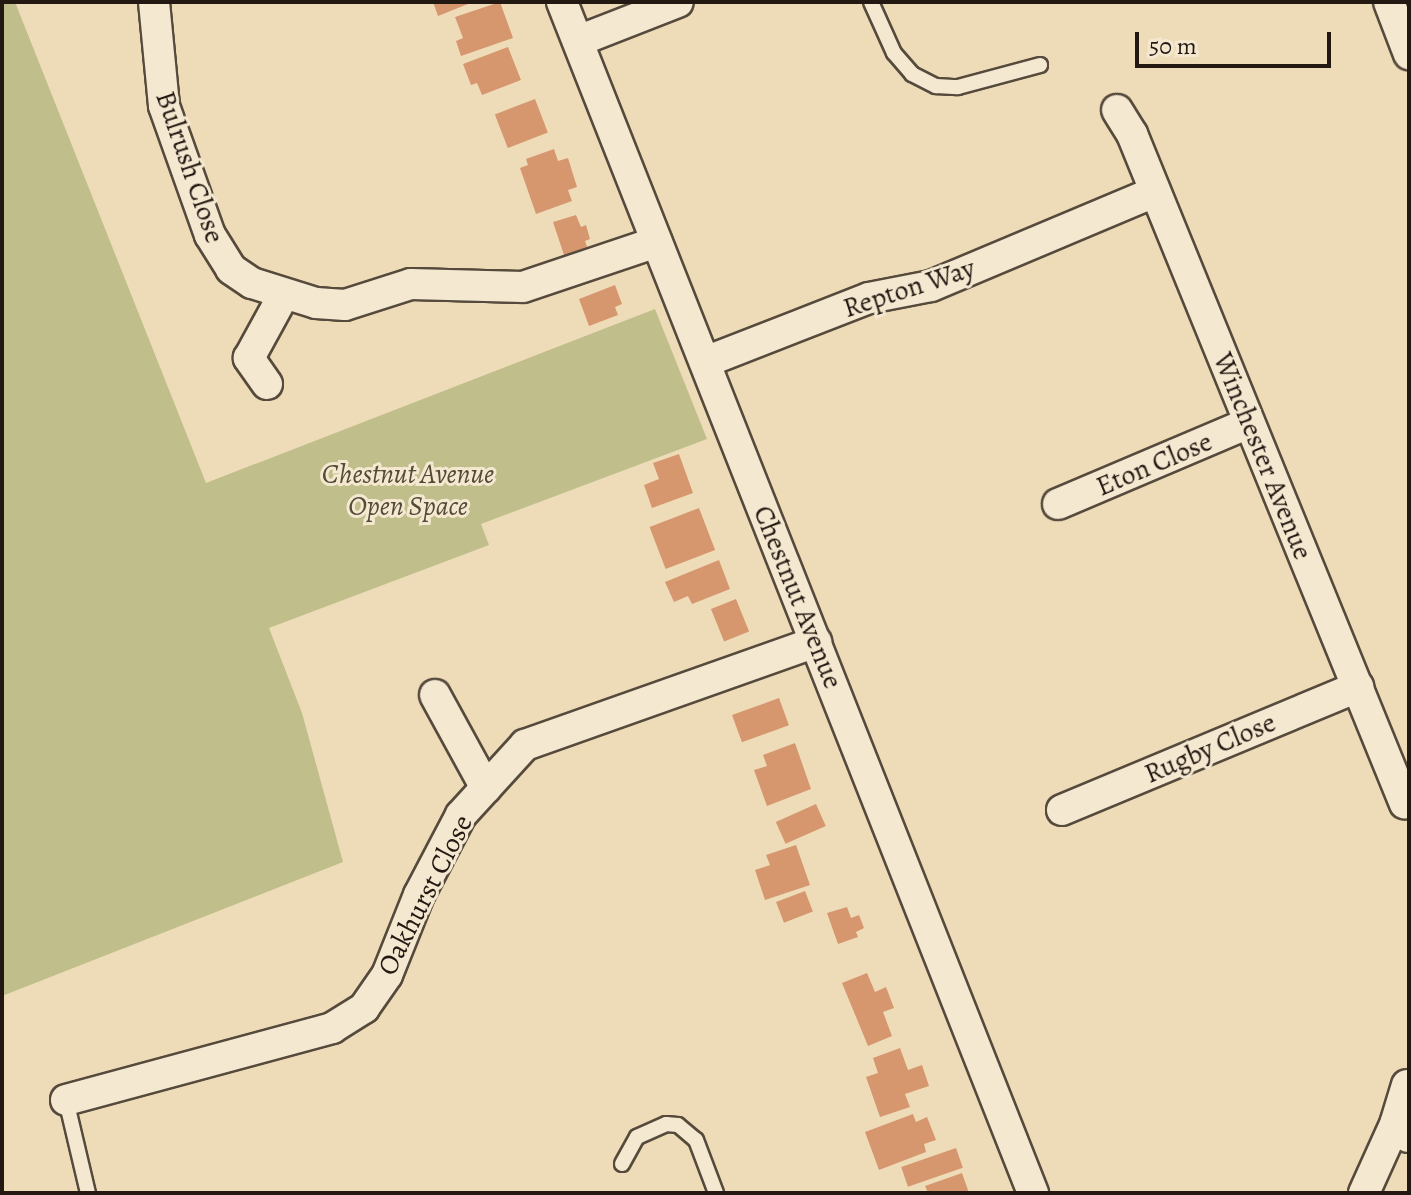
<!DOCTYPE html>
<style>
body{margin:0}
#map{position:relative;width:1411px;height:1195px;overflow:hidden;background:#eedcb8;font-family:Alegreya,serif}
div>[style]{position:absolute}
.green>*{inset:0;background:#c0be8a}
.building>*{inset:0;background:#d6976f;transform-origin:0 0}
.roads{filter:drop-shadow(2px 0 #564a3c) drop-shadow(-2px 0 #564a3c) drop-shadow(0 2px #564a3c) drop-shadow(0 -2px #564a3c)}
.service>*{height:14px;margin:-7px;padding:0 7px;transform-origin:7px;border-radius:7px;background:#f4e8d1}
.minor>*{height:30px;margin:-15px;padding:0 15px;transform-origin:15px;border-radius:15px;background:#f4e8d1}
span{translate:-50% -50%;white-space:nowrap;text-align:center;line-height:1.15;-webkit-text-stroke:6px #f4e8d1;paint-order:stroke}
.street-label{font-size:28px;color:#241912}
.park-label{font-size:28px;color:#534b36;font-style:italic}
.frame{position:absolute;inset:0;border:4px solid #241912;pointer-events:none}
.scale{position:absolute;left:1135px;top:32px;width:196px;height:36px;box-sizing:border-box;border:4px solid #241912;border-top:0;padding-left:10px;font-size:24px;line-height:28px;white-space:nowrap;color:#241912;-webkit-text-stroke:6px #f4e8d1;paint-order:stroke}
</style>
<div id="map">
<div class="green">
<i style="clip-path:polygon(2px 2px,15px 2px,206px 483px,655px 309px,707px 439px,481px 524px,489px 545px,269px 628px,302px 713px,343px 862px,2px 996px)"></i>
</div>
<div class="building">
<i style="clip-path:polygon(433px 2px,473px 2px,438px 16px)"></i>
<i style="clip-path:polygon(500px 2px,513px 38px,461px 56px,456px 41px,463px 38px,455px 17px)"></i>
<i style="clip-path:polygon(508px 47px,521px 80px,482px 95px,477px 83px,471px 85px,463px 64px)"></i>
<i style="left:535px;top:99px;width:36px;height:43px;rotate:69deg"></i>
<i style="clip-path:polygon(554px 149px,558px 161px,568px 158px,577px 187px,568px 190px,572px 201px,536px 214px,520px 168px,528px 165px,526px 159px)"></i>
<i style="clip-path:polygon(576px 215px,581px 227px,586px 225px,590px 239px,585px 241px,587px 247px,564px 255px,553px 222px)"></i>
<i style="clip-path:polygon(615px 285px,622px 304px,615px 307px,618px 315px,589px 326px,579px 299px)"></i>
<i style="clip-path:polygon(679px 454px,693px 493px,652px 508px,644px 485px,659px 479px,653px 463px)"></i>
<i style="left:699px;top:508px;width:45px;height:53px;rotate:69deg"></i>
<i style="clip-path:polygon(719px 560px,730px 589px,692px 604px,688px 596px,674px 602px,665px 582px)"></i>
<i style="left:736px;top:599px;width:35px;height:27px;rotate:68deg"></i>
<i style="left:779px;top:698px;width:29px;height:50px;rotate:70deg"></i>
<i style="clip-path:polygon(795px 743px,811px 789px,767px 806px,754px 770px,767px 766px,763px 755px)"></i>
<i style="left:816px;top:804px;width:24px;height:44px;rotate:66deg"></i>
<i style="clip-path:polygon(796px 845px,810px 885px,765px 900px,755px 870px,770px 865px,766px 855px)"></i>
<i style="left:805px;top:891px;width:22px;height:31px;rotate:69deg"></i>
<i style="clip-path:polygon(847px 907px,851px 918px,859px 915px,864px 928px,856px 932px,858px 937px,838px 944px,827px 913px)"></i>
<i style="clip-path:polygon(867px 973px,875px 992px,886px 987px,894px 1008px,883px 1012px,892px 1036px,868px 1046px,842px 983px)"></i>
<i style="clip-path:polygon(900px 1048px,908px 1070px,922px 1065px,929px 1086px,905px 1094px,910px 1107px,880px 1117px,866px 1077px,878px 1073px,873px 1058px)"></i>
<i style="clip-path:polygon(913px 1114px,916px 1122px,927px 1117px,936px 1140px,924px 1144px,926px 1152px,879px 1170px,865px 1132px)"></i>
<i style="left:956px;top:1148px;width:21px;height:58px;rotate:71deg"></i>
<i style="clip-path:polygon(962px 1173px,969px 1193px,928px 1193px,925px 1186px)"></i>
</div>
<div class="roads">
<div class="service">
<i style="left:871px;top:2px;width:56px;rotate:65.7deg"></i>
<i style="left:894px;top:53px;width:28px;rotate:49deg"></i>
<i style="left:912px;top:74px;width:27px;rotate:27deg"></i>
<i style="left:936px;top:86px;width:22px;rotate:3deg"></i>
<i style="left:958px;top:87px;width:85px;rotate:-15deg"></i>
<i style="left:66px;top:1100px;width:96px;rotate:76.7deg"></i>
<i style="left:622px;top:1164px;width:31px;rotate:-61deg"></i>
<i style="left:637px;top:1137px;width:32px;rotate:-24deg"></i>
<i style="left:666px;top:1124px;width:12px;rotate:5deg"></i>
<i style="left:678px;top:1125px;width:23px;rotate:40deg"></i>
<i style="left:696px;top:1140px;width:57px;rotate:69.3deg"></i>
</div>
<div class="minor">
<i style="left:154px;top:2px;width:104px;rotate:84.5deg"></i>
<i style="left:164px;top:106px;width:137px;rotate:70.4deg"></i>
<i style="left:210px;top:235px;width:40px;rotate:58deg"></i>
<i style="left:231px;top:269px;width:25px;rotate:34deg"></i>
<i style="left:252px;top:283px;width:67px;rotate:17.4deg"></i>
<i style="left:316px;top:303px;width:29px;rotate:4deg"></i>
<i style="left:345px;top:305px;width:69px;rotate:-17.7deg"></i>
<i style="left:411px;top:284px;width:112px;rotate:1.5deg"></i>
<i style="left:523px;top:287px;width:141px;rotate:-18.6deg"></i>
<i style="left:562px;top:2px;width:1281px;rotate:68.42deg"></i>
<i style="left:1389px;top:2px;width:56px;rotate:69deg"></i>
<i style="left:578px;top:41px;width:107px;rotate:-21.3deg"></i>
<i style="left:1117px;top:110px;width:28px;rotate:58deg"></i>
<i style="left:1132px;top:134px;width:723px;rotate:67.83deg"></i>
<i style="left:705px;top:362px;width:176px;rotate:-21.3deg"></i>
<i style="left:869px;top:298px;width:63px;rotate:-11deg"></i>
<i style="left:931px;top:286px;width:243px;rotate:-22.8deg"></i>
<i style="left:267px;top:384px;width:32px;rotate:-125deg"></i>
<i style="left:249px;top:358px;width:73px;rotate:-61.3deg"></i>
<i style="left:1058px;top:504px;width:207px;rotate:-23deg"></i>
<i style="left:435px;top:695px;width:106px;rotate:61.3deg"></i>
<i style="left:1062px;top:810px;width:321px;rotate:-22.6deg"></i>
<i style="left:1407px;top:1085px;width:39px;rotate:107deg"></i>
<i style="left:1396px;top:1122px;width:19px;rotate:51deg"></i>
<i style="left:66px;top:1100px;width:276px;rotate:-15.1deg"></i>
<i style="left:332px;top:1028px;width:38px;rotate:-32deg"></i>
<i style="left:364px;top:1008px;width:40px;rotate:-55.1deg"></i>
<i style="left:387px;top:975px;width:86px;rotate:-68.2deg"></i>
<i style="left:419px;top:895px;width:90px;rotate:-62.3deg"></i>
<i style="left:461px;top:815px;width:95px;rotate:-47.6deg"></i>
<i style="left:525px;top:745px;width:309px;rotate:-19.5deg"></i>
<i style="left:1364px;top:1193px;width:78px;rotate:-65.7deg"></i>
</div>
</div>
<div class="street-label">
<span style="left:190px;top:167px;rotate:71deg">Bulrush Close</span>
<span style="left:909px;top:288px;rotate:-18deg">Repton Way</span>
<span style="left:1263px;top:456px;rotate:68deg">Winchester Avenue</span>
<span style="left:1154px;top:464px;rotate:-23deg">Eton Close</span>
<span style="left:798px;top:597px;rotate:68deg">Chestnut Avenue</span>
<span style="left:1210px;top:748px;rotate:-23deg">Rugby Close</span>
<span style="left:425px;top:895px;rotate:-63deg">Oakhurst Close</span>
</div>
<div class="park-label">
<span style="left:408px;top:490px">Chestnut Avenue<br>Open Space</span>
</div>
<div class="frame"></div>
<div class="scale">50 m</div>
</div>
